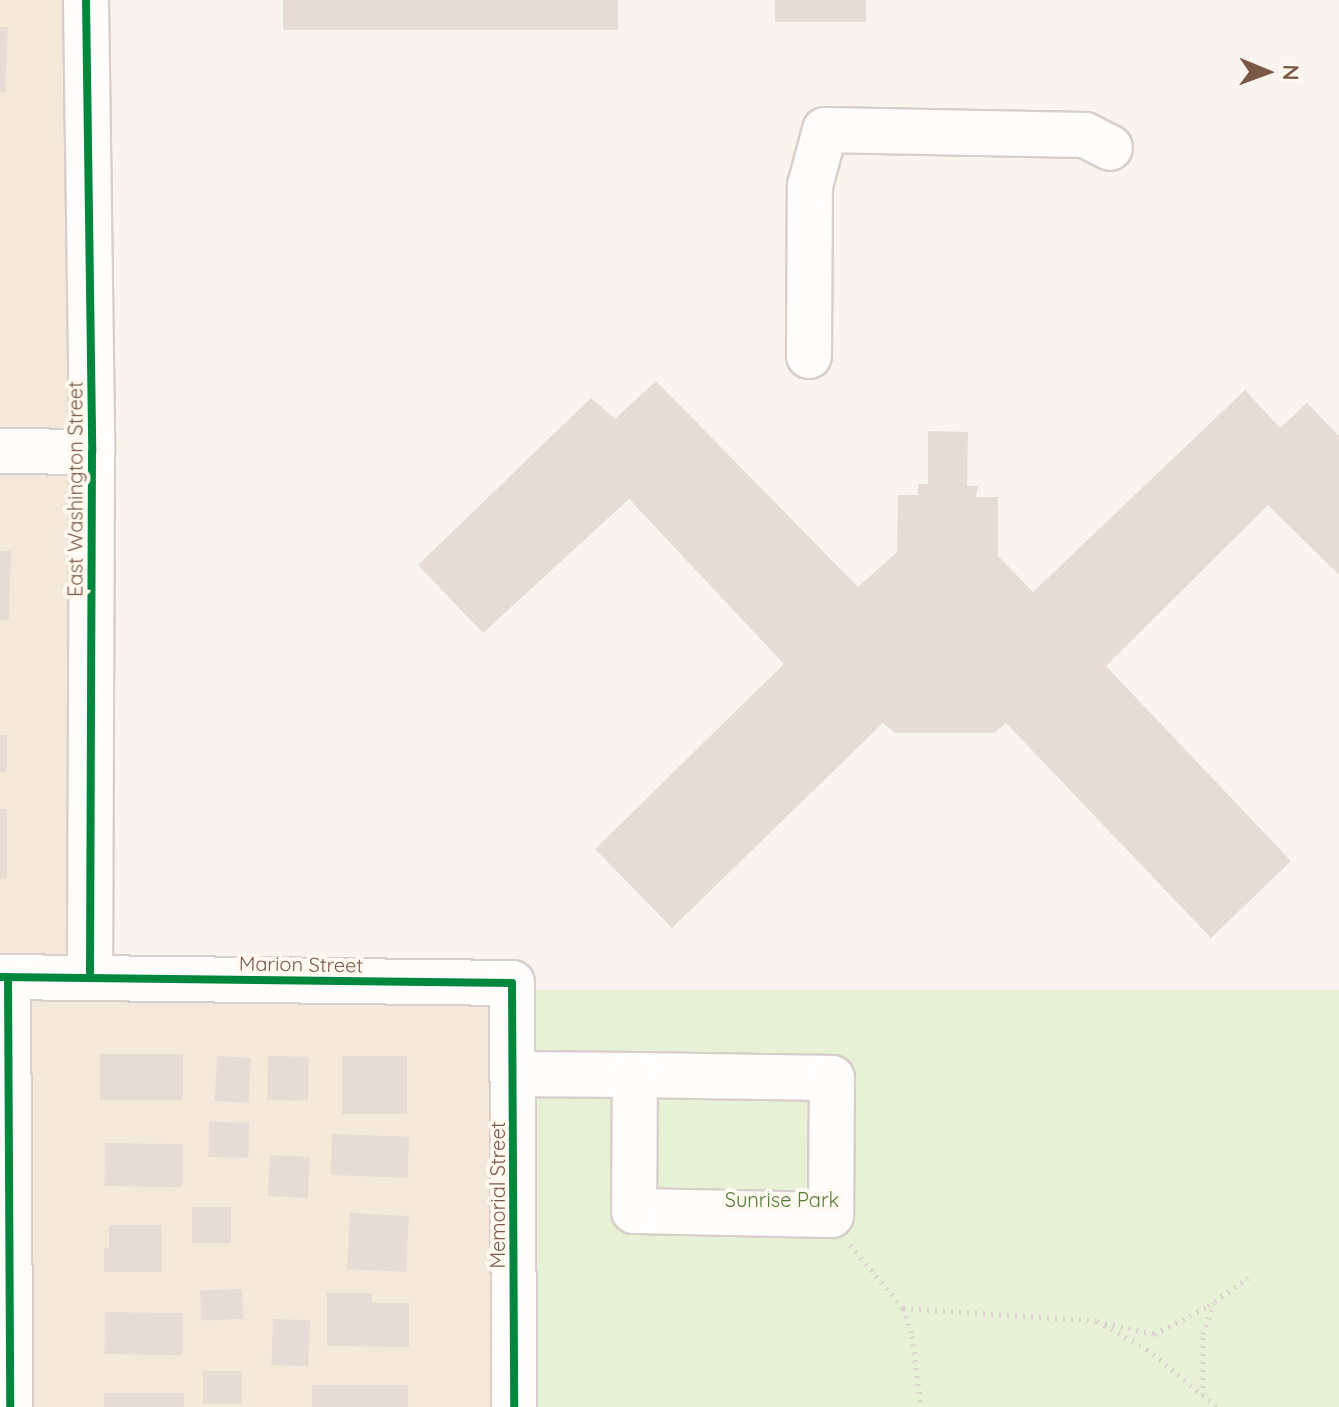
<!DOCTYPE html>
<style>
body{margin:0}
#map{position:relative;width:1339px;height:1407px;overflow:hidden;background:#f9f4ed;font-family:Quicksand,sans-serif}
div>[style]{position:absolute}
.residential>*{inset:0;background:#f4e8db}
.green>*{inset:0;background:#e6f1d6;transform-origin:0 0}
.building>*{inset:0;background:#e6dcd4;transform-origin:0 0}
.path>*{height:5px;margin-top:-2.5px;transform-origin:0;background:repeating-linear-gradient(90deg,#dcd2ce 0 2px,transparent 0 8px)}
.roads{filter:drop-shadow(2px 0 #d8cfca) drop-shadow(-2px 0 #d8cfca) drop-shadow(0 2px #d8cfca) drop-shadow(0 -2px #d8cfca)}
.minor>*{height:44px;margin:-22px;padding:0 22px;transform-origin:22px;border-radius:22px;background:#fefdfc}
.cycleway>*{height:8px;margin:-4px;padding:0 4px;transform-origin:4px;border-radius:4px;background:#00873e}
span{translate:-50% -50%;white-space:nowrap;text-align:center;line-height:1.15;-webkit-text-stroke:8px #fff9f0;paint-order:stroke}
.street-label{font-size:20px;color:#7b5948}
.park-label{font-size:20px;color:#517c3c}
.north{position:absolute;left:1227px;top:32px;width:80px;height:80px;-webkit-text-stroke:6px #fff9f0;paint-order:stroke;rotate:91deg;font-size:22px;font-weight:700;line-height:32px;text-align:center;color:#7b5948}
.north::after{content:'';display:block;margin:auto;width:28px;height:36px;background:#7b5948;clip-path:polygon(50% 0,100% 100%,50% 72%,0 100%)}
</style>
<div id="map">
<div class="residential">
<i style="clip-path:polygon(0 0,74px 0,81px 992px,528px 990px,530px 1407px,0 1407px)"></i>
</div>
<div class="green">
<i style="left:528px;top:990px;width:811px;height:417px"></i>
</div>
<div class="building">
<i style="left:283px;top:0;width:335px;height:30px"></i>
<i style="left:775px;top:0;width:91px;height:22px"></i>
<i style="clip-path:polygon(0 27px,8px 27px,5px 92px,0 92px)"></i>
<i style="clip-path:polygon(656px 381px,858px 587px,897px 552px,898px 495px,918px 495px,918px 484px,928px 484px,928px 431px,968px 432px,967px 486px,978px 486px,976px 497px,998px 497px,998px 556px,1033px 592px,1245px 390px,1280px 428px,1307px 403px,1339px 436px,1339px 575px,1268px 505px,1106px 666px,1291px 861px,1211px 938px,1006px 723px,994px 733px,895px 733px,883px 723px,672px 928px,595px 849px,784px 664px,629px 499px,483px 633px,418px 565px,591px 398px,615px 419px)"></i>
<i style="clip-path:polygon(0 551px,11px 551px,9px 620px,0 620px)"></i>
<i style="left:0;top:735px;width:7px;height:37px"></i>
<i style="left:0;top:809px;width:7px;height:69px"></i>
<i style="left:100px;top:1054px;width:83px;height:46px"></i>
<i style="left:217px;top:1056px;width:34px;height:45px;rotate:3deg"></i>
<i style="left:268px;top:1056px;width:41px;height:44px;rotate:1deg"></i>
<i style="left:342px;top:1056px;width:65px;height:58px"></i>
<i style="left:209px;top:1122px;width:40px;height:35px;rotate:1deg"></i>
<i style="left:332px;top:1134px;width:77px;height:41px;rotate:2deg"></i>
<i style="left:105px;top:1143px;width:78px;height:43px;rotate:1deg"></i>
<i style="left:270px;top:1155px;width:40px;height:41px;rotate:3deg"></i>
<i style="left:192px;top:1207px;width:39px;height:36px"></i>
<i style="left:350px;top:1213px;width:59px;height:56px;rotate:3deg"></i>
<i style="clip-path:polygon(109px 1225px,162px 1225px,162px 1272px,104px 1272px,104px 1248px,109px 1249px)"></i>
<i style="left:242px;top:1289px;width:30px;height:42px;rotate:88deg"></i>
<i style="clip-path:polygon(327px 1293px,372px 1293px,372px 1303px,409px 1303px,409px 1347px,327px 1346px)"></i>
<i style="left:105px;top:1312px;width:78px;height:42px;rotate:1deg"></i>
<i style="left:273px;top:1319px;width:37px;height:46px;rotate:2deg"></i>
<i style="left:203px;top:1371px;width:39px;height:33px"></i>
<i style="left:312px;top:1385px;width:96px;height:22px"></i>
<i style="left:184px;top:1393px;width:14px;height:80px;rotate:90deg"></i>
</div>
<div class="path">
<i style="left:850px;top:1245px;width:82px;rotate:49.9deg"></i>
<i style="left:903px;top:1308px;width:29px;rotate:72deg"></i>
<i style="left:912px;top:1336px;width:72px;rotate:82.8deg"></i>
<i style="left:903px;top:1308px;width:194px;rotate:3.8deg"></i>
<i style="left:1097px;top:1321px;width:57px;rotate:29.2deg"></i>
<i style="left:1147px;top:1349px;width:91px;rotate:39.6deg"></i>
<i style="left:1105px;top:1323px;width:50px;rotate:12.7deg"></i>
<i style="left:1154px;top:1334px;width:61px;rotate:-27.4deg"></i>
<i style="left:1208px;top:1306px;width:49px;rotate:-35deg"></i>
<i style="left:1203px;top:1395px;width:61px;rotate:-90deg"></i>
<i style="left:1203px;top:1334px;width:33px;rotate:-70deg"></i>
</div>
<div class="roads">
<div class="minor">
<i style="left:86px;top:0;width:452px;rotate:89.2deg"></i>
<i style="left:92px;top:452px;width:525px;rotate:90.22deg"></i>
<i style="left:809px;top:356px;width:170px;rotate:-89.7deg"></i>
<i style="left:810px;top:186px;width:58px;rotate:-75deg"></i>
<i style="left:825px;top:130px;width:260px;rotate:1.1deg"></i>
<i style="left:1085px;top:135px;width:28px;rotate:27deg"></i>
<i style="left:0;top:451px;width:92px;rotate:0.6deg"></i>
<i style="left:0;top:977px;width:512px;rotate:0.67deg"></i>
<i style="left:512px;top:983px;width:424px;rotate:89.7deg"></i>
<i style="left:8px;top:977px;width:430px;rotate:89.7deg"></i>
<i style="left:512px;top:1074px;width:123px;rotate:0.5deg"></i>
<i style="left:635px;top:1075px;width:197px;rotate:0.9deg"></i>
<i style="left:832px;top:1078px;width:137px;rotate:90.4deg"></i>
<i style="left:831px;top:1215px;width:197px;rotate:-178.8deg"></i>
<i style="left:634px;top:1211px;width:136px;rotate:-89.6deg"></i>
</div>
</div>
<div class="cycleway">
<i style="left:86px;top:0;width:452px;rotate:89.2deg"></i>
<i style="left:92px;top:452px;width:525px;rotate:90.22deg"></i>
<i style="left:0;top:977px;width:512px;rotate:0.67deg"></i>
<i style="left:512px;top:983px;width:424px;rotate:89.7deg"></i>
<i style="left:8px;top:977px;width:430px;rotate:89.7deg"></i>
</div>
<div class="street-label">
<span style="left:75px;top:489px;rotate:-90deg">East Washington Street</span>
<span style="left:301px;top:964px;rotate:1deg">Marion Street</span>
<span style="left:497px;top:1195px;rotate:-90deg">Memorial Street</span>
</div>
<div class="park-label">
<span style="left:782px;top:1199px">Sunrise Park</span>
</div>
<div class="north">N</div>
</div>
